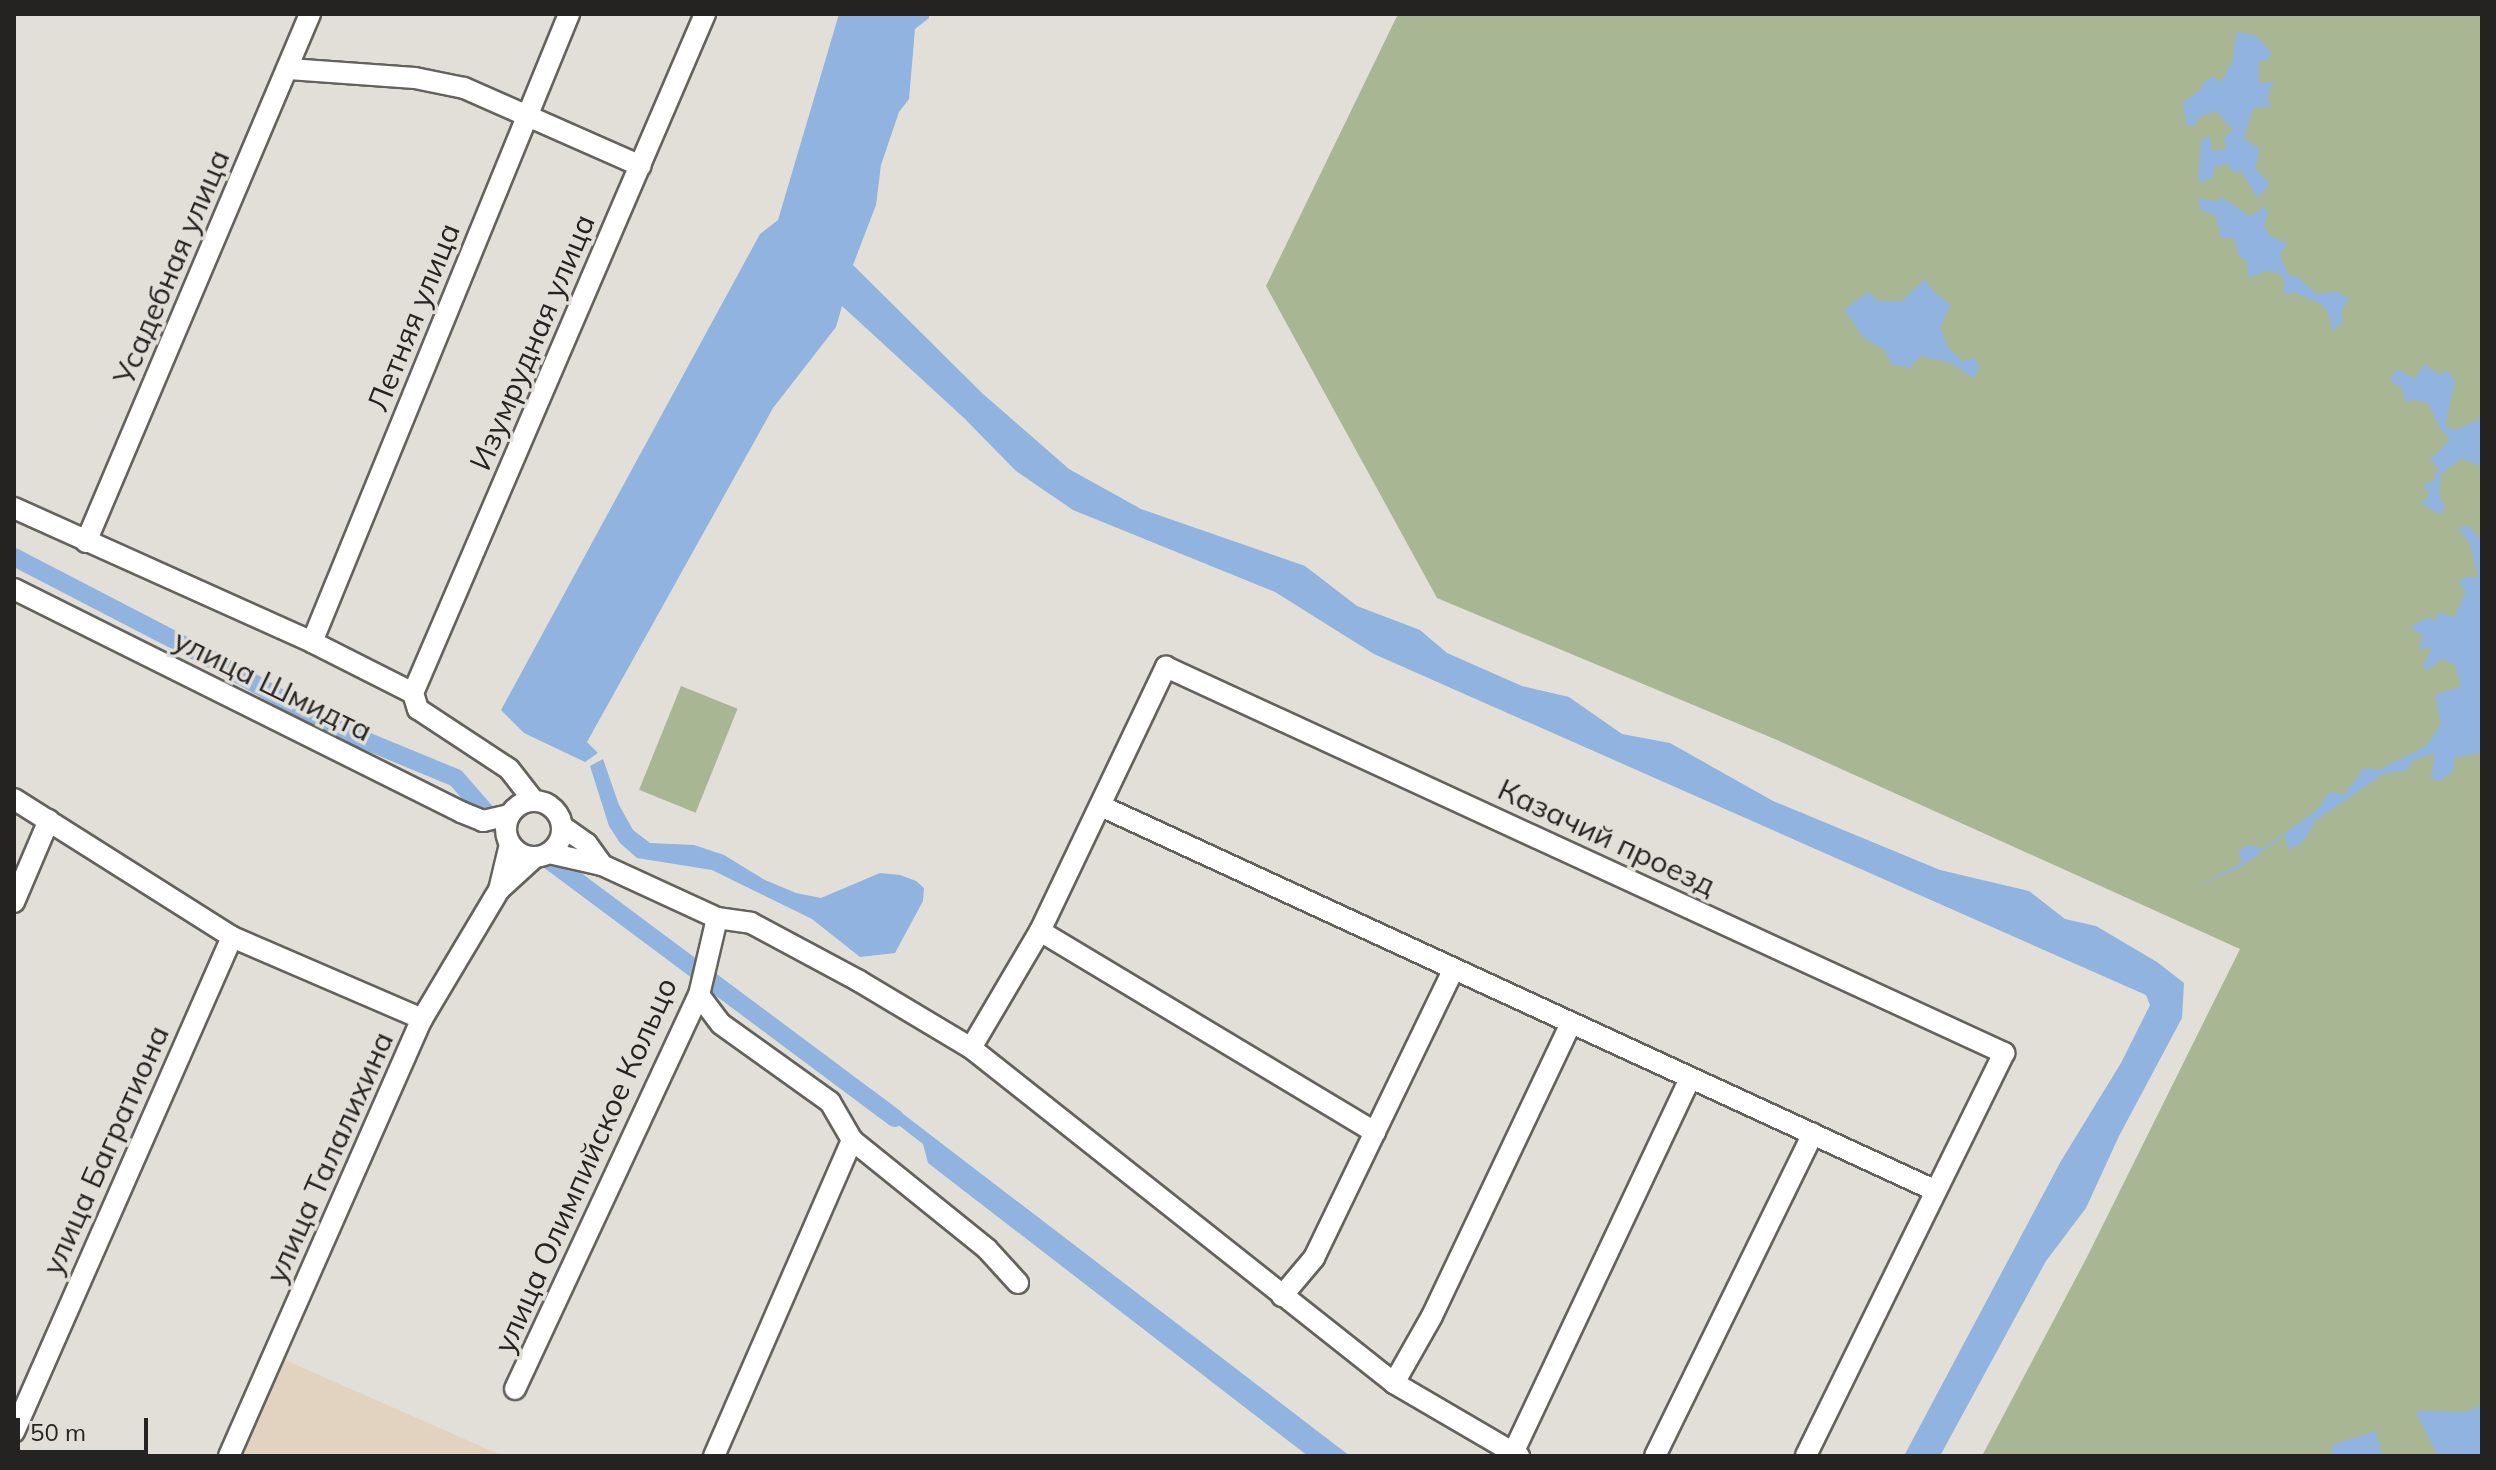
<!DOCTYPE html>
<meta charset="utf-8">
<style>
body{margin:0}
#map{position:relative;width:2496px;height:1470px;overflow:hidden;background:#e1dfd8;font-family:Mulish,sans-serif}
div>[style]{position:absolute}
.industrial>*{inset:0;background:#e2d3c0}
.green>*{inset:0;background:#a9b694;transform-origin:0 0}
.water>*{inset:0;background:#90b3df}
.canal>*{height:18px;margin:-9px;padding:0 9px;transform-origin:9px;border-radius:9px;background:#90b3df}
.roads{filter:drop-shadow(2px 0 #64625c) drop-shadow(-2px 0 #64625c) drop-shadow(0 2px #64625c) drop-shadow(0 -2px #64625c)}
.street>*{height:20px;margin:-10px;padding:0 10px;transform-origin:10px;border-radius:10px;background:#fff}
.street>.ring{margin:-10px;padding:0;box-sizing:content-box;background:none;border:20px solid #fff;border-radius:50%}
span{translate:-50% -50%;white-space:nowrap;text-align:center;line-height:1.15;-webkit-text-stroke:7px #e1dfd8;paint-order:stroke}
.street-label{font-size:30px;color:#242321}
.frame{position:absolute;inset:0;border:16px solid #242321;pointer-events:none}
.scale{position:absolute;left:16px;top:1418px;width:132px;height:36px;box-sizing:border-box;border:4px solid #242321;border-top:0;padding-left:10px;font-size:24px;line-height:28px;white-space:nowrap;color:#242321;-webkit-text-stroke:6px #e1dfd8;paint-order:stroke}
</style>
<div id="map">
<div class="industrial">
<i style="clip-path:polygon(285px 1360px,503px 1456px,242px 1456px)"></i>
</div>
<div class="green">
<i style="clip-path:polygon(1398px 14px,2482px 14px,2482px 1456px,1982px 1456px,2087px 1257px,2240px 949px,1777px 740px,1437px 598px,1266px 286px)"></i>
<i style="left:681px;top:686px;width:61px;height:112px;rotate:22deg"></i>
</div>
<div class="water">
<i style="clip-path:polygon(839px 14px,929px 14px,929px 18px,915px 29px,909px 99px,899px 112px,881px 165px,876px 205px,853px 265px,983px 394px,1069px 469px,1141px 509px,1305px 566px,1357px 606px,1420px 630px,1447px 653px,1522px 686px,1569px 697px,1622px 734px,1670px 743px,1773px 801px,1940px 870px,2029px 891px,2065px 919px,2096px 926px,2157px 962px,2184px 983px,2182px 1018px,2119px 1136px,2086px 1208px,2046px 1261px,1940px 1456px,1904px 1456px,2061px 1161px,2121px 1063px,2150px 1005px,2146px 995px,1374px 654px,1275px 592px,1073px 510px,1016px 471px,964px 418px,842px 306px,836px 327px,773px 408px,587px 742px,598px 753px,585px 762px,524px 733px,501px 710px,760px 234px,778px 220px)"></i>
<i style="clip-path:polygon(2236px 32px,2256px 36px,2271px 52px,2269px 60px,2259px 61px,2259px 84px,2274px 81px,2267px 97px,2272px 106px,2253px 108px,2244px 139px,2260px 149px,2255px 169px,2270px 183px,2258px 199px,2241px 171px,2233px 172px,2227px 163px,2214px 167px,2213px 178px,2198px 183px,2201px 141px,2209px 135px,2213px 151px,2227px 149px,2223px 139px,2233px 130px,2216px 111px,2200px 117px,2195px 125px,2187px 126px,2183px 103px,2202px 88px,2204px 81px,2214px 77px,2221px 82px,2233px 60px)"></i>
<i style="clip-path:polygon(2221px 197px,2250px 216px,2264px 207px,2268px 212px,2264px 226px,2270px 236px,2288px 243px,2280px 255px,2289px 276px,2298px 277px,2316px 294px,2338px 292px,2349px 299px,2342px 309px,2342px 322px,2332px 332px,2330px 317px,2323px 305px,2294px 292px,2288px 295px,2283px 292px,2285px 284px,2281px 274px,2266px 271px,2248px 278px,2247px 262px,2238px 255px,2234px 238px,2221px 238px,2216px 216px,2200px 209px,2199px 198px,2217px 201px)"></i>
<i style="clip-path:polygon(1925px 279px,1933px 291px,1951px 305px,1940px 327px,1948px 347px,1962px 361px,1975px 358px,1979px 366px,1974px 379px,1951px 363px,1921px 356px,1909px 368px,1891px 364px,1885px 350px,1865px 339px,1844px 310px,1868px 292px,1879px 301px,1902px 301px)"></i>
<i style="clip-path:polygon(2424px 364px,2440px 375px,2447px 370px,2455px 381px,2445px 426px,2456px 430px,2482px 418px,2482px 467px,2462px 458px,2441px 474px,2439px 494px,2445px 508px,2440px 514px,2421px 504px,2430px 494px,2423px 486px,2434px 480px,2438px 467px,2430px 460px,2450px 439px,2439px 427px,2429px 404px,2414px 399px,2406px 403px,2401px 387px,2390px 381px,2397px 369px,2415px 379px)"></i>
<i style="clip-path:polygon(2469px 526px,2479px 538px,2482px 535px,2482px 753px,2454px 758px,2454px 769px,2443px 780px,2431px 779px,2435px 753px,2412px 761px,2406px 771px,2385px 773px,2315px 821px,2303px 842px,2288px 850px,2285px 835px,2242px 866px,2196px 887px,2241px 863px,2239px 850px,2250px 845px,2262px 849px,2316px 811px,2330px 792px,2344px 795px,2364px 768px,2379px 770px,2426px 746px,2441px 724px,2435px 695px,2461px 686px,2455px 665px,2442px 659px,2426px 671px,2423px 666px,2432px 647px,2419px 649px,2423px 636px,2410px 627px,2429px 617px,2436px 621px,2439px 612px,2454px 617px,2466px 591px,2458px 583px,2465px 577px,2478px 577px,2470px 543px,2457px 528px)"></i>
<i style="clip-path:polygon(603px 759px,619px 805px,633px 830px,650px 843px,694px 845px,724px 855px,765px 880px,796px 893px,821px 898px,880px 873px,900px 875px,916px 881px,924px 888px,923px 901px,895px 953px,860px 957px,812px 919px,712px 870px,637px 858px,620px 843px,609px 826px,590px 766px)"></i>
<i style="clip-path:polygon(881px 1097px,1346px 1453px,1351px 1456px,1308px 1456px,928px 1163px,923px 1144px,874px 1106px)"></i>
<i style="clip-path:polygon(2482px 1405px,2482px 1456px,2438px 1456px,2415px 1411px,2466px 1412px)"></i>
<i style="clip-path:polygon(2376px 1431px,2382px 1456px,2331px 1456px,2332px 1445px)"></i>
</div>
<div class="canal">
<i style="left:14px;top:557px;width:220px;rotate:27.4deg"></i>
<i style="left:209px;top:658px;width:139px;rotate:29.3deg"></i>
<i style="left:330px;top:726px;width:136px;rotate:22.4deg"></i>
<i style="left:456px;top:778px;width:62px;rotate:48.9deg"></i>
<i style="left:542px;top:855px;width:440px;rotate:36.7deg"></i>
</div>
<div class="roads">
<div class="street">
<i style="left:289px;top:69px;width:126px;rotate:4.1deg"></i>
<i style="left:415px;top:78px;width:50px;rotate:11.5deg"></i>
<i style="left:464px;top:88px;width:193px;rotate:23.8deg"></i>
<i style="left:14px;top:508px;width:327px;rotate:24.2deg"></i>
<i style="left:312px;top:642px;width:113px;rotate:26.8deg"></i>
<i style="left:413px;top:693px;width:17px;rotate:73deg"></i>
<i style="left:418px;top:709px;width:109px;rotate:33.4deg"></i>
<i style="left:509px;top:769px;width:39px;rotate:52deg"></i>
<i style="left:86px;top:542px;width:574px;rotate:-67.01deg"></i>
<i style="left:14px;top:589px;width:500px;rotate:26.5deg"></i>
<i style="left:461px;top:812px;width:24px;rotate:22deg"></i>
<i style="left:483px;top:821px;width:27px;rotate:-13deg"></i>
<i style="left:312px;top:642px;width:679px;rotate:-67.74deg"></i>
<i style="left:413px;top:693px;width:739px;rotate:-66.73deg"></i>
<i style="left:14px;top:799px;width:258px;rotate:32.3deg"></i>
<i style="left:232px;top:937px;width:207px;rotate:23.3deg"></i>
<i class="ring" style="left:506px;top:801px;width:36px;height:36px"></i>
<i style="left:1101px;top:806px;width:919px;rotate:24.75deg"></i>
<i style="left:563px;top:827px;width:29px;rotate:35deg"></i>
<i style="left:587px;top:844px;width:26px;rotate:54deg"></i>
<i style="left:510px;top:844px;width:47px;rotate:103.4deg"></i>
<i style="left:499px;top:890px;width:49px;rotate:-42.5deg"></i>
<i style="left:549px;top:853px;width:54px;rotate:12.8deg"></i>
<i style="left:602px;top:865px;width:127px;rotate:24.7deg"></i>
<i style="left:717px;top:918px;width:34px;rotate:8deg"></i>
<i style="left:751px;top:923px;width:123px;rotate:28.2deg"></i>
<i style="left:859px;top:981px;width:131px;rotate:30.9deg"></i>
<i style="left:971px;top:1048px;width:540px;rotate:38.38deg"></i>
<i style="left:1394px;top:1383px;width:145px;rotate:30.3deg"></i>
<i style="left:14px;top:902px;width:89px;rotate:-66.9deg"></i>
<i style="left:1040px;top:931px;width:391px;rotate:31deg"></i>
<i style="left:699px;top:995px;width:36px;rotate:53deg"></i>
<i style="left:721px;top:1024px;width:134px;rotate:35.6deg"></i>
<i style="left:830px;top:1102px;width:44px;rotate:59.9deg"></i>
<i style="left:852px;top:1140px;width:174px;rotate:38.9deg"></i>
<i style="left:987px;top:1249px;width:46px;rotate:47.6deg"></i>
<i style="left:971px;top:1048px;width:136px;rotate:-59.5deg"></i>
<i style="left:1040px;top:931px;width:293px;rotate:-64.5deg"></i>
<i style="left:1166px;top:667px;width:923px;rotate:24.73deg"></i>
<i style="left:2004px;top:1053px;width:449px;rotate:116.2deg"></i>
<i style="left:1282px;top:1296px;width:50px;rotate:-49.9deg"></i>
<i style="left:1314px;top:1258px;width:321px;rotate:-64.2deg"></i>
<i style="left:1394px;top:1383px;width:77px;rotate:-60.4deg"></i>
<i style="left:1432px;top:1316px;width:324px;rotate:-64.6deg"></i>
<i style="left:515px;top:1389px;width:435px;rotate:-65deg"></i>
<i style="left:699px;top:995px;width:79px;rotate:-76.8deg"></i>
<i style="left:14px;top:1432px;width:541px;rotate:-66.23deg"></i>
<i style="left:1513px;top:1453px;width:415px;rotate:-64.7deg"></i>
<i style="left:229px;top:1456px;width:478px;rotate:-66.2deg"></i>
<i style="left:422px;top:1019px;width:150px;rotate:-59.2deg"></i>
<i style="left:714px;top:1456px;width:345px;rotate:-66.4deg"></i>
<i style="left:1655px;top:1456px;width:359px;rotate:-63.9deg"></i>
</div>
</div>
<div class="street-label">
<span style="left:171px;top:267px;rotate:-67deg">Усадебная улица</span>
<span style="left:413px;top:317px;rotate:-68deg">Летняя улица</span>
<span style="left:532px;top:342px;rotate:-67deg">Изумрудная улица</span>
<span style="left:273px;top:685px;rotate:26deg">улица Шмидта</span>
<span style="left:1607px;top:837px;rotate:25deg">Казачий проезд</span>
<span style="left:105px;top:1150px;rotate:-66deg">улица Багратиона</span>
<span style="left:329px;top:1157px;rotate:-66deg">улица Талалихина</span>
<span style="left:585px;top:1165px;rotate:-66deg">улица Олимпийское Кольцо</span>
</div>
<div class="frame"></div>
<div class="scale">50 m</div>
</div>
